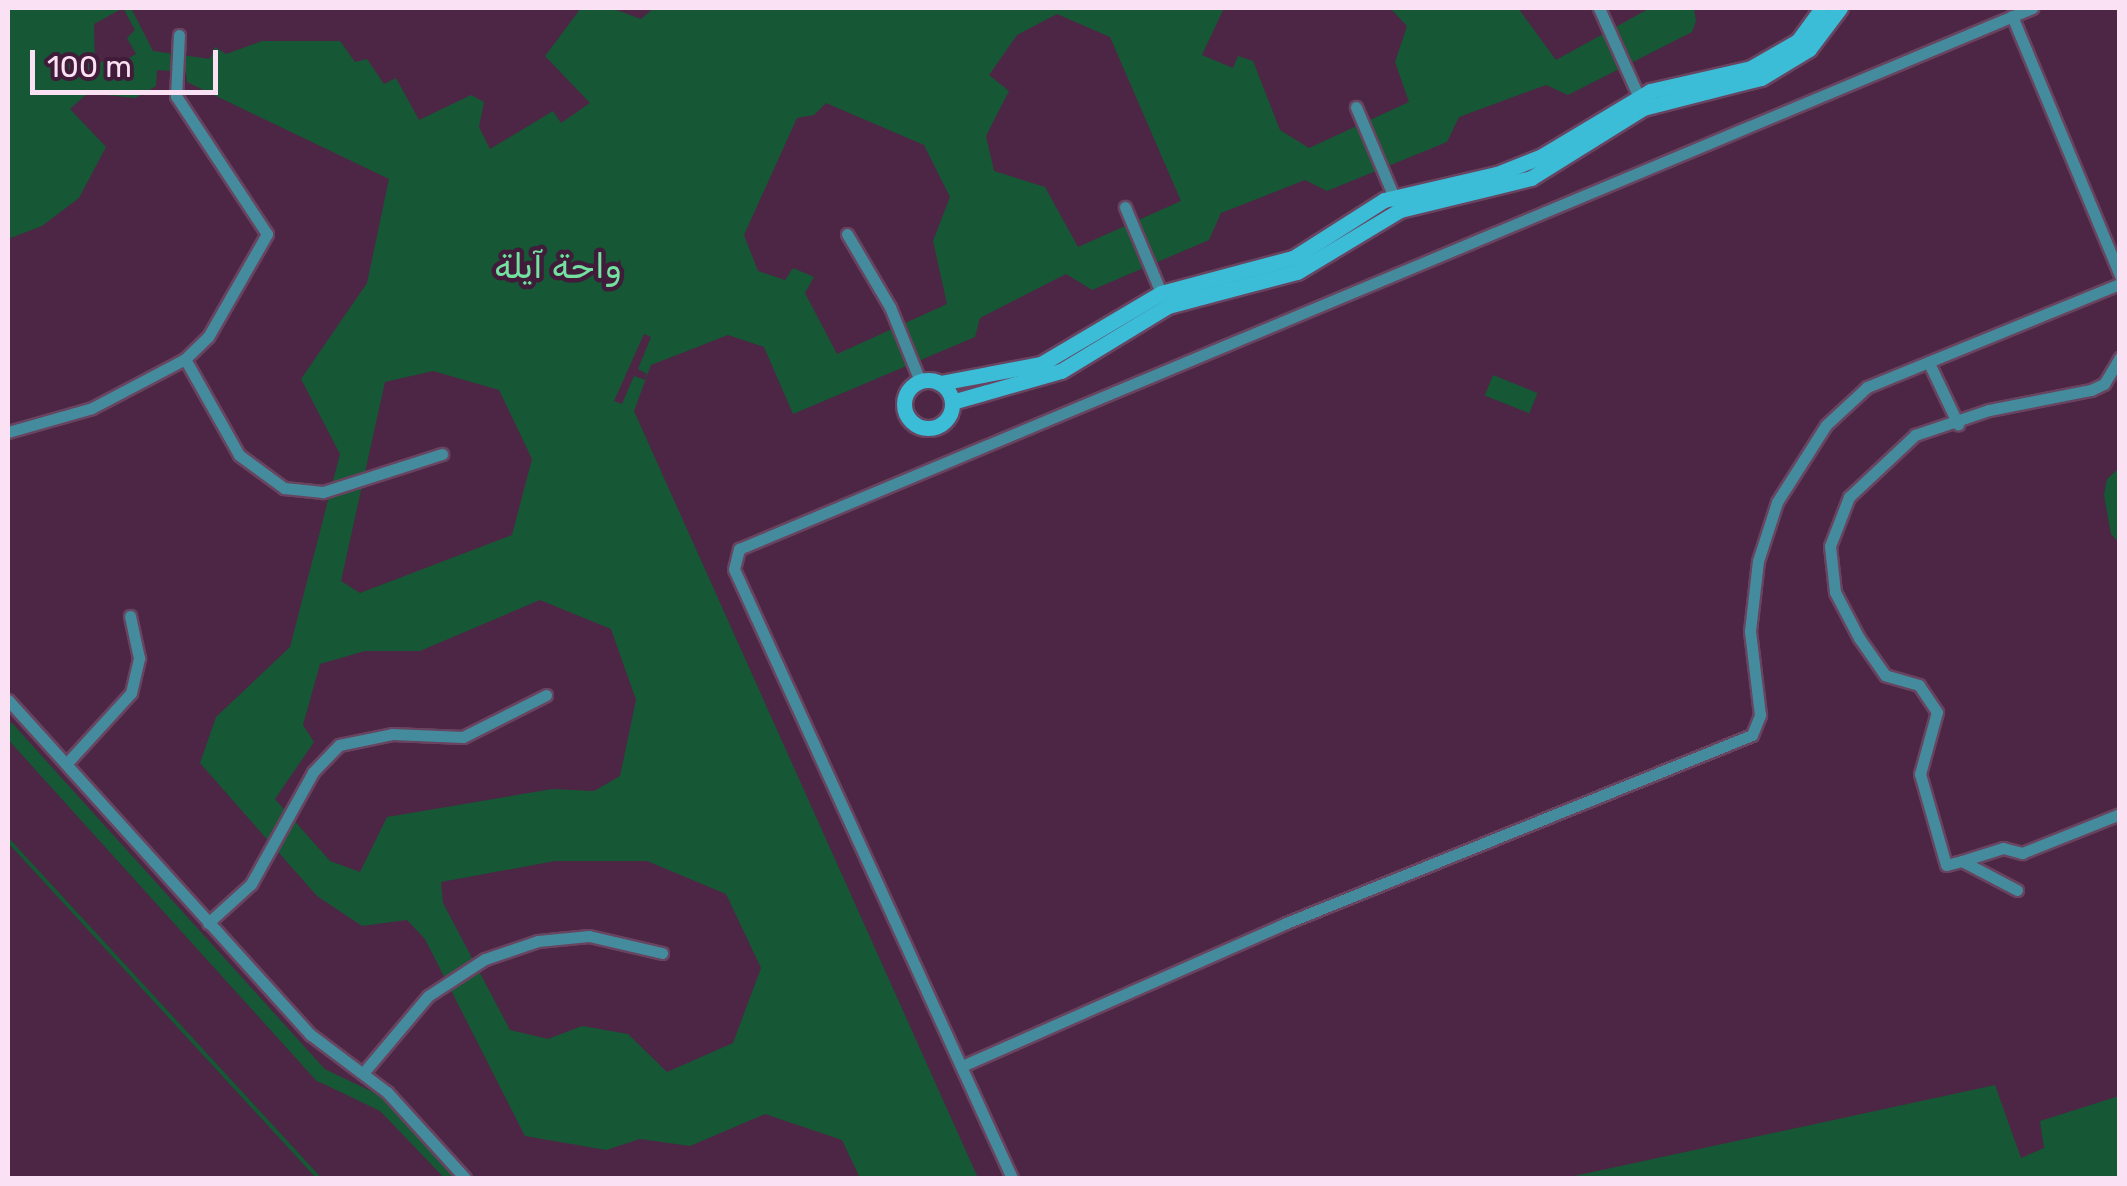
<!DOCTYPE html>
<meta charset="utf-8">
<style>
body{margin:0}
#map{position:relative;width:2127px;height:1186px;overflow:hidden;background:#4c2644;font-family:Rubik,Vazirmatn,sans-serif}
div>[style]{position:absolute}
.water>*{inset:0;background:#165735;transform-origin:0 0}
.pier>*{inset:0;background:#4c2644}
.stream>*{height:4px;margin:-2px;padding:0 2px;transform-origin:2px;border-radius:2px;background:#165735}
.canal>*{height:14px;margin:-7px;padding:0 7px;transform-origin:7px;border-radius:7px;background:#165735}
.roads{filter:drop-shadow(2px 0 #684460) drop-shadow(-2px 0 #684460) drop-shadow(0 2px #684460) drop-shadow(0 -2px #684460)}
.street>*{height:11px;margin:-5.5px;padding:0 5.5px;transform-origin:5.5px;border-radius:5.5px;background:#448c9d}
.secondary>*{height:15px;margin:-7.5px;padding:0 7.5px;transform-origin:7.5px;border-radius:7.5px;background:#3bbcd7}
.secondary>.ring{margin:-7.5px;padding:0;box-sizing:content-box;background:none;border:15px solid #3bbcd7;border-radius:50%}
span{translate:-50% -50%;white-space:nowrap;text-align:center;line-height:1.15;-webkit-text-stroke:9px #411c3a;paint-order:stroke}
.water-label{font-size:35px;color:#73e2a0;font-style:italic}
.frame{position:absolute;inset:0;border:10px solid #fae1f3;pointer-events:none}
.scale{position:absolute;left:30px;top:50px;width:188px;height:45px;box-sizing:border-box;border:5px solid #fae1f3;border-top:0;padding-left:12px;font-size:30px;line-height:35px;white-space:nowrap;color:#fae1f3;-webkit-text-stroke:8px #411c3a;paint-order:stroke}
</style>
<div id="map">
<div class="water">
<i style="clip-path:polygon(evenodd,8px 8px,131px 8px,153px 51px,210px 59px,215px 47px,226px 54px,262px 41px,340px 41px,355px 62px,367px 59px,384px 84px,396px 78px,419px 120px,471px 95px,484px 102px,479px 127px,490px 149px,553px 111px,561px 123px,590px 103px,545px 56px,581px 8px,611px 8px,641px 19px,654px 8px,1224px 8px,1202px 55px,1233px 68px,1238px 56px,1253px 61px,1280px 130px,1309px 148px,1409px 102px,1395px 62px,1407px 26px,1390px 8px,1518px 8px,1556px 60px,1650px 8px,1694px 8px,1696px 21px,1692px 32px,1568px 95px,1546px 85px,1459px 117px,1447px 142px,1327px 191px,1305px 180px,1221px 213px,1209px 240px,1092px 290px,1066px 274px,980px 318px,975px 337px,793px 414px,764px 347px,728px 335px,651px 365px,634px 411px,978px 1178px,860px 1178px,842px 1140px,765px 1114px,690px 1146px,640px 1139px,606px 1150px,525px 1136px,425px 939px,407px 920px,362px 926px,317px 896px,200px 763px,216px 717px,290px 647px,340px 454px,301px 379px,367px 283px,389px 179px,187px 82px,186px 72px,157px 70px,156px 86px,135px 98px,88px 93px,70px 109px,106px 147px,79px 198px,42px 226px,8px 239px,8px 8px,123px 8px,135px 30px,127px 38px,136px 54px,109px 69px,103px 61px,95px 65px,94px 24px,123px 8px,8px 8px,1057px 14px,1110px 37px,1181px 201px,1078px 247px,1045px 187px,994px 171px,986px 136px,1009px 91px,989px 75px,1017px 35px,1057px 14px,8px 8px,826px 103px,924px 145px,950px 197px,933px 241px,947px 304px,837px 354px,805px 293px,814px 277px,793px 268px,785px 280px,758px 271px,744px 235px,797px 118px,814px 115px,826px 103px,8px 8px,433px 371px,499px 390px,532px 459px,512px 535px,360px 593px,341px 581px,385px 382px,433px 371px,8px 8px,540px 600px,611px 629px,636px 700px,620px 776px,594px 791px,552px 789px,387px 817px,360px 872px,330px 861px,275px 799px,314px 742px,303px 725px,320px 664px,365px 651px,420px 651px,540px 600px,8px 8px,555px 861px,647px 861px,726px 894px,761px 968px,733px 1043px,667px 1072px,628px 1034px,582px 1026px,548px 1039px,510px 1030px,443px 903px,441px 882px,555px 861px)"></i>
<i style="left:1493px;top:375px;width:48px;height:22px;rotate:22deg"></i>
<i style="clip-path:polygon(2119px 468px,2119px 543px,2111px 534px,2104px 495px,2107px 479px)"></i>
<i style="clip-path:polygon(1995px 1085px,2021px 1158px,2044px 1148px,2040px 1121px,2119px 1096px,2119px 1178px,1565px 1178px)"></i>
</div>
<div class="pier">
<i style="clip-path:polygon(644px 334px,651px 337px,638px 369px,647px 374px,645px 380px,634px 376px,622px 404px,614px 401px)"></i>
</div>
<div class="stream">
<i style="left:8px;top:840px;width:459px;rotate:47.4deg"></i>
</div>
<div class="canal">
<i style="left:8px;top:729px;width:467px;rotate:47.9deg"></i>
<i style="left:321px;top:1075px;width:70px;rotate:25.5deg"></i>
<i style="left:384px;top:1105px;width:101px;rotate:46.2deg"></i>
</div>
<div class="roads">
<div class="street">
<i style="left:1599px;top:8px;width:105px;rotate:65.9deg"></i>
<i style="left:2012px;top:16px;width:281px;rotate:67.4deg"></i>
<i style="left:1356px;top:107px;width:105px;rotate:67.1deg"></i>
<i style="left:1125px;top:207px;width:101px;rotate:67.2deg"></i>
<i style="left:847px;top:234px;width:85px;rotate:59.5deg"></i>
<i style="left:890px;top:307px;width:80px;rotate:67.9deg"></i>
<i style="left:185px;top:359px;width:110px;rotate:60.6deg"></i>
<i style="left:239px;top:455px;width:56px;rotate:36.3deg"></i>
<i style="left:284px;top:488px;width:39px;rotate:6deg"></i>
<i style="left:323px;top:492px;width:125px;rotate:-17.7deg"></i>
<i style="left:1929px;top:363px;width:68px;rotate:64.6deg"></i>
<i style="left:8px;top:432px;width:87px;rotate:-15.9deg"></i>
<i style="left:92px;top:408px;width:105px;rotate:-27.8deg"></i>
<i style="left:185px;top:359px;width:32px;rotate:-44deg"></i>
<i style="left:208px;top:337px;width:119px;rotate:-60.2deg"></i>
<i style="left:267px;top:234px;width:165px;rotate:-123.4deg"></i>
<i style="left:176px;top:96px;width:61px;rotate:-87.2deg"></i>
<i style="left:8px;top:700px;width:452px;rotate:47.9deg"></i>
<i style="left:311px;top:1035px;width:95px;rotate:36.9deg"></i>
<i style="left:387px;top:1092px;width:116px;rotate:47.8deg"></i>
<i style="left:67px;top:763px;width:95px;rotate:-47.6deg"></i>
<i style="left:131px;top:693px;width:36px;rotate:-77deg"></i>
<i style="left:139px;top:658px;width:43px;rotate:-102.1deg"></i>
<i style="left:1962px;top:861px;width:43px;rotate:-17.6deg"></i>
<i style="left:2003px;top:848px;width:20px;rotate:15deg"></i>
<i style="left:2022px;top:853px;width:105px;rotate:-21.7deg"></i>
<i style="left:2017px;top:890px;width:62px;rotate:-152.2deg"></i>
<i style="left:1962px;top:861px;width:16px;rotate:166deg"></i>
<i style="left:1946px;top:865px;width:95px;rotate:-105.9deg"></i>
<i style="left:1920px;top:774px;width:64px;rotate:-74.7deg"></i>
<i style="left:1937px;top:712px;width:32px;rotate:-124deg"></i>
<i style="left:1919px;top:685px;width:35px;rotate:-164deg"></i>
<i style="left:1885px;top:675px;width:45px;rotate:-125.1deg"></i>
<i style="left:1859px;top:638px;width:52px;rotate:-117.6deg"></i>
<i style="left:1835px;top:592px;width:46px;rotate:-96.2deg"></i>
<i style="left:1830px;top:546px;width:53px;rotate:-68.8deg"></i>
<i style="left:1849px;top:497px;width:91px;rotate:-43.2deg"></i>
<i style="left:1915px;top:435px;width:78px;rotate:-18.7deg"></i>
<i style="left:1989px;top:410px;width:104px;rotate:-11.1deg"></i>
<i style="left:2091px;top:390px;width:14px;rotate:-25deg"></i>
<i style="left:2104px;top:384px;width:31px;rotate:-59deg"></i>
<i style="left:208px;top:923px;width:58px;rotate:-42.2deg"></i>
<i style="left:251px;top:884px;width:128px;rotate:-61deg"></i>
<i style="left:313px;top:772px;width:37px;rotate:-46deg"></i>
<i style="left:339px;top:745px;width:54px;rotate:-11.7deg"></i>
<i style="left:392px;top:734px;width:71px;rotate:2.4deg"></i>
<i style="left:463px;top:737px;width:93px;rotate:-26.8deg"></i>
<i style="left:962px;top:1066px;width:354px;rotate:-23.8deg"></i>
<i style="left:1286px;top:923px;width:502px;rotate:-21.97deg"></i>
<i style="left:1752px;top:735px;width:22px;rotate:-68deg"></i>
<i style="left:1760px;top:715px;width:85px;rotate:-96.8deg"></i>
<i style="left:1750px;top:631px;width:70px;rotate:-83.5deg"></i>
<i style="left:1758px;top:561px;width:62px;rotate:-72.1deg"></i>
<i style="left:1777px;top:502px;width:91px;rotate:-57.5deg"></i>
<i style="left:1826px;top:425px;width:56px;rotate:-42.8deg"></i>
<i style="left:1867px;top:387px;width:273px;rotate:-22.2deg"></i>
<i style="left:364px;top:1072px;width:99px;rotate:-49.9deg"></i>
<i style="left:428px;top:996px;width:68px;rotate:-33deg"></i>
<i style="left:485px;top:959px;width:56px;rotate:-18.8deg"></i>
<i style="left:538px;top:941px;width:51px;rotate:-5.6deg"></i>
<i style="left:589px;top:936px;width:75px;rotate:13.1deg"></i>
<i style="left:1012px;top:1178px;width:669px;rotate:-114.54deg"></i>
<i style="left:734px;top:569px;width:21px;rotate:-76deg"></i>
<i style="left:739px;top:549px;width:1402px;rotate:-22.7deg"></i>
</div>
<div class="secondary">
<i class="ring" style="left:904px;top:380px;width:33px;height:33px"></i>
<i style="left:940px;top:383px;width:103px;rotate:-10.7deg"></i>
<i style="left:1041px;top:364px;width:139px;rotate:-30.6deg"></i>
<i style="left:1161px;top:293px;width:137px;rotate:-14.9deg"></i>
<i style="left:1293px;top:258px;width:108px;rotate:-32.5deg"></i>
<i style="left:1384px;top:200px;width:116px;rotate:-13deg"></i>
<i style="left:1497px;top:174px;width:48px;rotate:-21.8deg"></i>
<i style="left:1542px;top:156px;width:126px;rotate:-31deg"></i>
<i style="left:1650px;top:91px;width:104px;rotate:-12.8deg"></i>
<i style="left:1751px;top:68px;width:54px;rotate:-29.9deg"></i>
<i style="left:1798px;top:41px;width:41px;rotate:-54deg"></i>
<i style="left:952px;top:402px;width:113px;rotate:-15.9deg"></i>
<i style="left:1061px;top:371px;width:125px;rotate:-31.3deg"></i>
<i style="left:1168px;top:306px;width:133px;rotate:-14.8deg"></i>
<i style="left:1297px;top:272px;width:120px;rotate:-31deg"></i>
<i style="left:1400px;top:210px;width:135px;rotate:-13.7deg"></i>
<i style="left:1531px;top:178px;width:132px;rotate:-32deg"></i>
<i style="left:1643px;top:108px;width:122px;rotate:-14.3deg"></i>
<i style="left:1761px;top:78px;width:56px;rotate:-31.1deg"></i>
<i style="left:1809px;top:49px;width:51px;rotate:-52.9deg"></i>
</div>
</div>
<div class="water-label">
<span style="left:558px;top:266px">واحة آيلة</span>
</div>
<div class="frame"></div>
<div class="scale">100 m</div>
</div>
